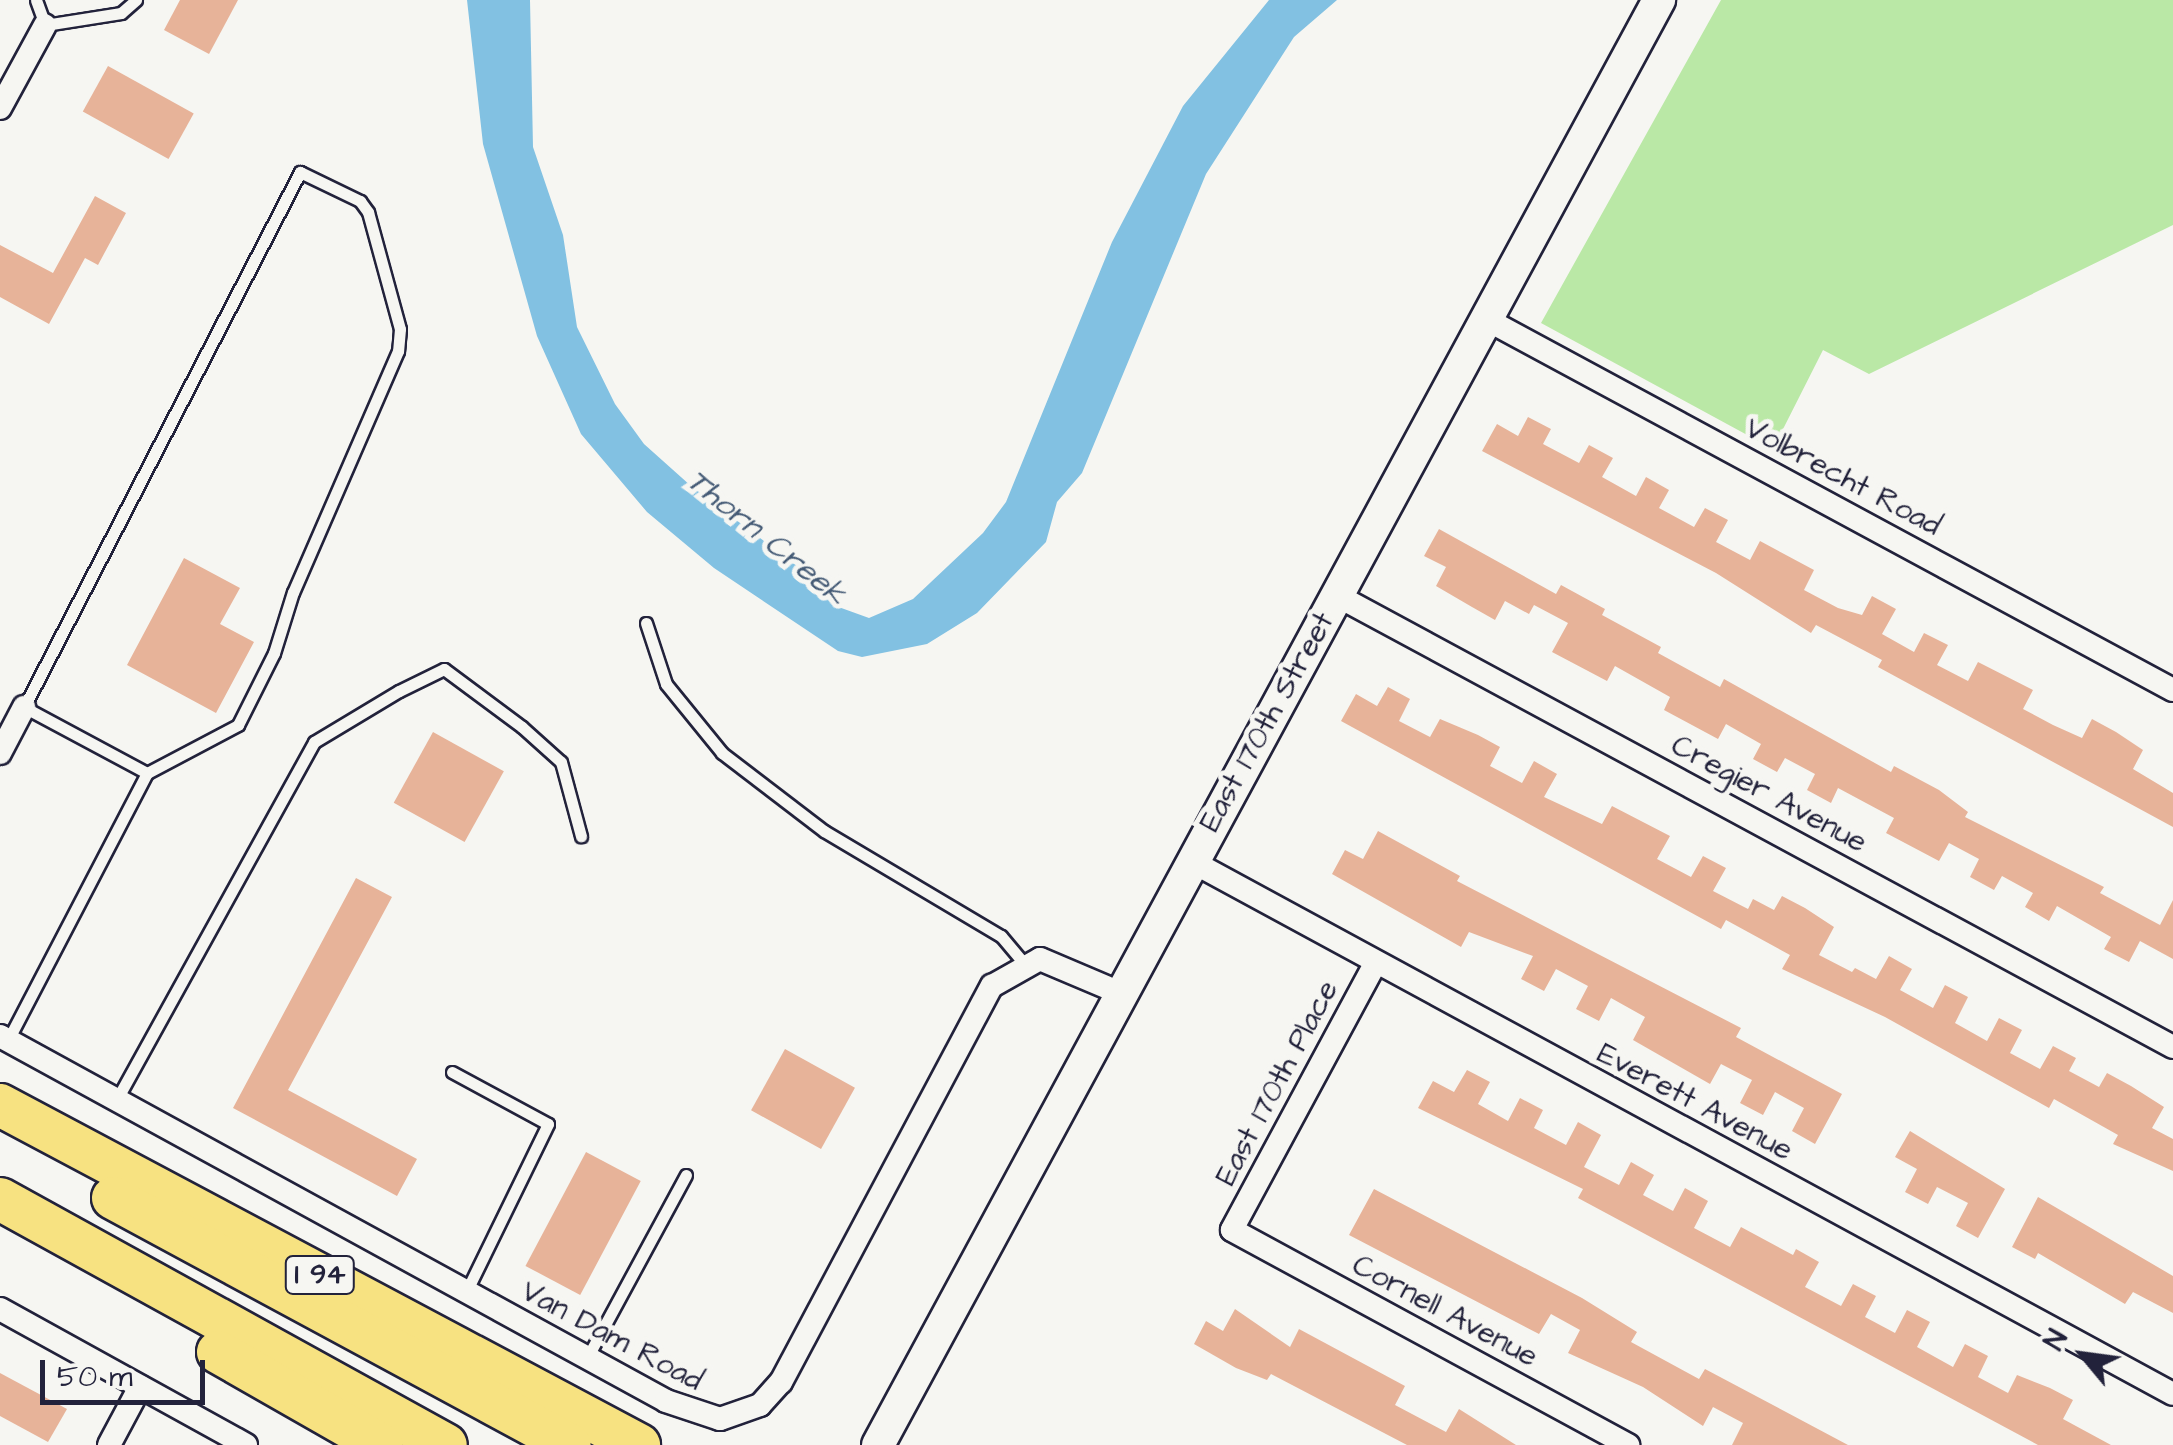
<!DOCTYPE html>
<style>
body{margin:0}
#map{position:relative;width:2173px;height:1445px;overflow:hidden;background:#f6f6f2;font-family:"Architects Daughter",sans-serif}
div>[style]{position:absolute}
.green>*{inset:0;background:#bae8a6}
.water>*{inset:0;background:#82c1e2}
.building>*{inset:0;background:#e7b399;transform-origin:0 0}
.roads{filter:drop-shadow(2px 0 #22223b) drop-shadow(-2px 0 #22223b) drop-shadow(0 2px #22223b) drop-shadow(0 -2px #22223b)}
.lane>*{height:11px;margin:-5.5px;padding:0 5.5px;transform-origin:5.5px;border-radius:5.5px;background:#f6f6f2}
.street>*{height:22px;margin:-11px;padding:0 11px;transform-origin:11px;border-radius:11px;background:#f6f6f2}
.secondary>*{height:32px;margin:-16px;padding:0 16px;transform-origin:16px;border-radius:16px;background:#f6f6f2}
.highway>*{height:42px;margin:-21px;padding:0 21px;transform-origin:21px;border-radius:21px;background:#f7e281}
span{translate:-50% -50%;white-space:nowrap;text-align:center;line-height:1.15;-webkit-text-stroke:10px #f6f6f2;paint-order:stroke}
.shield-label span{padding:2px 8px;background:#f6f6f2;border:2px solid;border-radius:8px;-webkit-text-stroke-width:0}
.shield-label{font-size:28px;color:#22223b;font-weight:700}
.street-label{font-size:30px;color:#22223b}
.water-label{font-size:32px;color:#445a75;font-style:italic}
.north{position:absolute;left:2033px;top:1305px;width:100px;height:100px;-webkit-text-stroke:8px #f6f6f2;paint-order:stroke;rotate:299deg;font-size:28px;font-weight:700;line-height:40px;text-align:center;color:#22223b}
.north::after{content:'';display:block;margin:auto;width:35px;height:45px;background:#22223b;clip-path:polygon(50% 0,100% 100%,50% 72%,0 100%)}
.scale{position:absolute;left:40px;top:1360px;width:165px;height:45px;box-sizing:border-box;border:5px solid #22223b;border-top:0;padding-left:12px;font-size:30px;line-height:35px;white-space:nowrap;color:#22223b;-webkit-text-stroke:8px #f6f6f2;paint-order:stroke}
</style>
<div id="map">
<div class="green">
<i style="clip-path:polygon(1721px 0,2173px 0,2173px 225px,1869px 374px,1823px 350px,1773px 449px,1541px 323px)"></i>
</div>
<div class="water">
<i style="clip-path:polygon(467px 0,530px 0,533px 147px,563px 235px,577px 327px,615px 404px,644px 444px,691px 486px,809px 575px,833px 605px,869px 618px,913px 599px,983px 533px,1006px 502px,1112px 242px,1183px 106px,1269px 0,1337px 0,1294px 37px,1206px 174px,1082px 473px,1057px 502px,1046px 542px,977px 613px,927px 644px,862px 657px,838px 651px,714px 568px,647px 512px,581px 434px,537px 336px,483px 144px)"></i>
</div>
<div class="building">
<i style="clip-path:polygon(180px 0,238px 0,209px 54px,164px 30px)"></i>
<i style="left:108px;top:66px;width:98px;height:52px;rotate:29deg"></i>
<i style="clip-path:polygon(95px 196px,126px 213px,98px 265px,85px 258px,49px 324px,0 297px,0 245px,53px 273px)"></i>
<i style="clip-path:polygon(1528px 417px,1551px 429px,1543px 444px,1579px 463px,1589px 445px,1613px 458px,1602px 477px,1636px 496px,1646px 477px,1669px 490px,1659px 508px,1694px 527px,1705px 508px,1728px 520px,1716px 542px,1750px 560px,1760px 541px,1814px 570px,1804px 590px,1838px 608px,1862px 615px,1872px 596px,1896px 609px,1882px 634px,1914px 652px,1924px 633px,1948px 645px,1937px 665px,1968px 681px,1978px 662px,2033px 690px,2023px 709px,2053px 725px,2082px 738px,2092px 719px,2116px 732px,2143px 750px,2133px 769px,2173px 793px,2173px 827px,1878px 667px,1882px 660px,1816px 625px,1811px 633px,1716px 573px,1482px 451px,1497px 424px,1518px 436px)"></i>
<i style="clip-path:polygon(1439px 529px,1556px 594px,1561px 585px,1605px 609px,1602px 615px,1661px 647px,1658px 653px,1720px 687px,1724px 679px,1891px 772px,1894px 766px,1939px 790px,1968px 812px,1965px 817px,2104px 887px,2100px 893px,2160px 925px,2173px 900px,2173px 959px,2140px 941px,2129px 962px,2104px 949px,2111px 937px,2057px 906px,2049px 921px,2025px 907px,2033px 893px,2002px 876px,1994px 890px,1970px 877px,1979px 859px,1949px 843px,1939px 861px,1886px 833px,1894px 818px,1838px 788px,1831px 803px,1807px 790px,1815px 774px,1785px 758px,1777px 772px,1753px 759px,1761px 744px,1726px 724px,1718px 739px,1664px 710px,1670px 697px,1615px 666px,1607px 681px,1552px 652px,1568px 623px,1534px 605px,1529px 614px,1505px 601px,1495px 620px,1472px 607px,1436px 586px,1446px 567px,1424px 556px)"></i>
<i style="clip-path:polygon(184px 558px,240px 588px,220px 624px,254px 642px,216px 713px,127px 665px)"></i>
<i style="clip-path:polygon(1388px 687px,1410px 699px,1399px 721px,1430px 737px,1440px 719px,1478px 735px,1500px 747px,1490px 766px,1522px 783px,1534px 761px,1557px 774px,1544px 797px,1602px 824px,1612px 806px,1670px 836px,1657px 859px,1691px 877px,1703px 856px,1726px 868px,1713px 891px,1748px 909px,1753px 899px,1774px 910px,1782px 896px,1805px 908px,1834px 927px,1819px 955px,1852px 972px,1855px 968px,1876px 979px,1889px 956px,1912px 969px,1900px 990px,1933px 1008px,1945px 985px,1968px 997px,1955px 1023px,1987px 1041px,1999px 1018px,2022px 1030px,2010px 1053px,2040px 1069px,2053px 1046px,2076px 1058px,2069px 1071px,2099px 1087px,2107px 1073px,2131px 1086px,2164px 1107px,2152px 1128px,2173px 1139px,2173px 1171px,2113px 1144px,2118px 1135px,2054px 1099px,2049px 1108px,1885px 1017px,1782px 969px,1790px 955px,1726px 920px,1721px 929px,1341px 721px,1356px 694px,1377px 706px)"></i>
<i style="left:433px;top:732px;width:81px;height:81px;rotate:29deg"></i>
<i style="clip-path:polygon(1378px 831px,1460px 876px,1457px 881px,1741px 1028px,1736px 1037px,1842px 1094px,1815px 1144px,1792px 1131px,1804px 1108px,1775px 1092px,1763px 1115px,1740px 1103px,1752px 1080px,1721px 1064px,1710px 1084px,1633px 1040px,1645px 1017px,1611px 998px,1599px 1021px,1576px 1009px,1588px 986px,1556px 969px,1544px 991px,1521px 979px,1533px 956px,1469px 932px,1461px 947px,1332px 874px,1345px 850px,1363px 859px)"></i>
<i style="clip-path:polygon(356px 878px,392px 897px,288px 1090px,417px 1159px,397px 1196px,233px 1108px)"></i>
<i style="left:785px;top:1049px;width:80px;height:70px;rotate:29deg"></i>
<i style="clip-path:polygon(1467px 1070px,1490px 1082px,1478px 1104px,1508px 1121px,1520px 1098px,1543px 1110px,1534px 1128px,1566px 1145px,1578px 1122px,1601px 1135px,1584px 1167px,1619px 1185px,1631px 1162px,1654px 1175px,1643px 1195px,1673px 1211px,1685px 1188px,1708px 1201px,1694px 1228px,1730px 1247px,1741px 1227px,1793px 1255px,1796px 1249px,1819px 1262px,1805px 1287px,1841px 1306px,1853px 1284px,1876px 1296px,1865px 1317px,1895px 1333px,1907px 1310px,1930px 1322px,1917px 1347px,1953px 1367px,1965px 1344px,1988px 1356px,1978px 1377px,2008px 1393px,2017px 1375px,2050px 1388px,2073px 1400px,2063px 1419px,2111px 1445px,2038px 1445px,1578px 1198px,1583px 1189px,1418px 1108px,1433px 1081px,1454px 1092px)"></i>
<i style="clip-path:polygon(1910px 1131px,2005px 1189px,1978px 1238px,1956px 1226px,1968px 1203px,1937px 1187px,1928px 1204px,1905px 1192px,1917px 1169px,1895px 1157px)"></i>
<i style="left:586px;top:1152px;width:62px;height:129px;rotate:28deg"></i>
<i style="clip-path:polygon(1374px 1189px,1582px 1298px,1637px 1332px,1631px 1342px,1699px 1379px,1705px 1369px,1848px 1445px,1732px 1445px,1743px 1423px,1713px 1407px,1703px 1426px,1643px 1387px,1568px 1353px,1580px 1330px,1551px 1314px,1539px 1334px,1349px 1235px)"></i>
<i style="clip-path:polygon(2038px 1197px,2173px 1276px,2173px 1313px,2133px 1292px,2125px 1304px,2038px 1253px,2035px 1259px,2012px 1247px)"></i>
<i style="clip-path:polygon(1235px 1309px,1290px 1347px,1299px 1329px,1405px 1386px,1395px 1405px,1446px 1432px,1459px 1409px,1516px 1445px,1407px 1445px,1271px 1374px,1267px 1380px,1236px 1368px,1194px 1344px,1206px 1321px,1223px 1331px)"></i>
<i style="clip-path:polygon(0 1373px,67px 1409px,48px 1442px,0 1416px)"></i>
</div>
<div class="roads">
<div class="lane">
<i style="left:36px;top:0;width:27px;rotate:70deg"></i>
<i style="left:45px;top:25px;width:77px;rotate:-9deg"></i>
<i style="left:121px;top:13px;width:20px;rotate:-41deg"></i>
<i style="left:646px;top:623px;width:64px;rotate:71.8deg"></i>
<i style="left:666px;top:684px;width:89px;rotate:50.9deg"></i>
<i style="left:722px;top:753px;width:128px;rotate:37.4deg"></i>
<i style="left:824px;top:831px;width:206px;rotate:30.7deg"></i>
<i style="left:1001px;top:936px;width:35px;rotate:50deg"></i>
<i style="left:8px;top:1040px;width:301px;rotate:-62.5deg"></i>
<i style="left:147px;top:773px;width:140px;rotate:-151.8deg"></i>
<i style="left:24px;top:707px;width:602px;rotate:-62.71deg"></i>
<i style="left:300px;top:172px;width:67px;rotate:25.8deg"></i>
<i style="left:360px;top:201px;width:14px;rotate:54deg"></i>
<i style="left:368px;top:212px;width:121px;rotate:74.7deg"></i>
<i style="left:400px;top:329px;width:22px;rotate:95deg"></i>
<i style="left:398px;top:351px;width:263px;rotate:113.5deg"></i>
<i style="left:293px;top:592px;width:64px;rotate:107.3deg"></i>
<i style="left:274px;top:653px;width:80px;rotate:116.6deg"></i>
<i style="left:238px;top:725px;width:103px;rotate:152.2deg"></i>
<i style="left:452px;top:1072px;width:109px;rotate:28.4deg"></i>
<i style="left:548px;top:1124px;width:187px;rotate:116deg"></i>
<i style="left:117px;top:1099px;width:408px;rotate:-61.1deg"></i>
<i style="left:314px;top:742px;width:99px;rotate:-31deg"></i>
<i style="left:399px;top:691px;width:50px;rotate:-26.1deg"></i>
<i style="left:444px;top:669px;width:97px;rotate:36.6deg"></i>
<i style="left:522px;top:727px;width:52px;rotate:41.9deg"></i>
<i style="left:561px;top:762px;width:77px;rotate:74.9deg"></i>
<i style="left:587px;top:1358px;width:208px;rotate:-61.6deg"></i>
</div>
<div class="street">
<i style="left:0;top:108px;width:94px;rotate:-61.5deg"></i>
<i style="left:1484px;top:318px;width:783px;rotate:28.37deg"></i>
<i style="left:1336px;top:595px;width:951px;rotate:28.37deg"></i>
<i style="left:0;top:753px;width:52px;rotate:-62.4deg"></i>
<i style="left:1191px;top:861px;width:1117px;rotate:28.49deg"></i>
<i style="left:1375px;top:964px;width:302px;rotate:118.3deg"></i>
<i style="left:1232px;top:1230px;width:451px;rotate:28.5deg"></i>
<i style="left:0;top:1036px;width:759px;rotate:28.72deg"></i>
<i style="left:666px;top:1401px;width:57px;rotate:18.4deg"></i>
<i style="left:720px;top:1419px;width:42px;rotate:-19.3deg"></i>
<i style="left:760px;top:1405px;width:31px;rotate:-48deg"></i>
<i style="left:781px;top:1382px;width:449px;rotate:-62deg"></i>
<i style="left:992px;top:986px;width:55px;rotate:-29.4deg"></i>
<i style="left:1040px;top:959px;width:87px;rotate:23deg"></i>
<i style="left:0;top:1309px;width:281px;rotate:28.9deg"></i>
<i style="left:109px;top:1445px;width:66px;rotate:-61.9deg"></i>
</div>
<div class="secondary">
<i style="left:878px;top:1445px;width:1643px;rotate:-61.61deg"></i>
</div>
<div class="highway">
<i style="left:0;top:1105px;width:724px;rotate:28.02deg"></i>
<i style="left:113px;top:1198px;width:519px;rotate:28.39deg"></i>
<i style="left:0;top:1199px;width:509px;rotate:28.88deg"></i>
<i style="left:218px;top:1352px;width:188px;rotate:29.7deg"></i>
</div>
</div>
<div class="shield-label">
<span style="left:320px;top:1275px">I 94</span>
</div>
<div class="street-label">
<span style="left:1843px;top:477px;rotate:28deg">Volbrecht Road</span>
<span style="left:1267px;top:722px;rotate:-61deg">East 170th Street</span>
<span style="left:1769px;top:794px;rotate:28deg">Cregier Avenue</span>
<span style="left:1277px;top:1083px;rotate:-62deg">East 170th Place</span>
<span style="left:1695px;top:1102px;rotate:28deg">Everett Avenue</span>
<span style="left:1445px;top:1311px;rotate:28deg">Cornell Avenue</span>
<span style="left:612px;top:1336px;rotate:28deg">Van Dam Road</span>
</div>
<div class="water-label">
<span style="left:766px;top:538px;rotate:39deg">Thorn Creek</span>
</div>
<div class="north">N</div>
<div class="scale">50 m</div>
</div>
